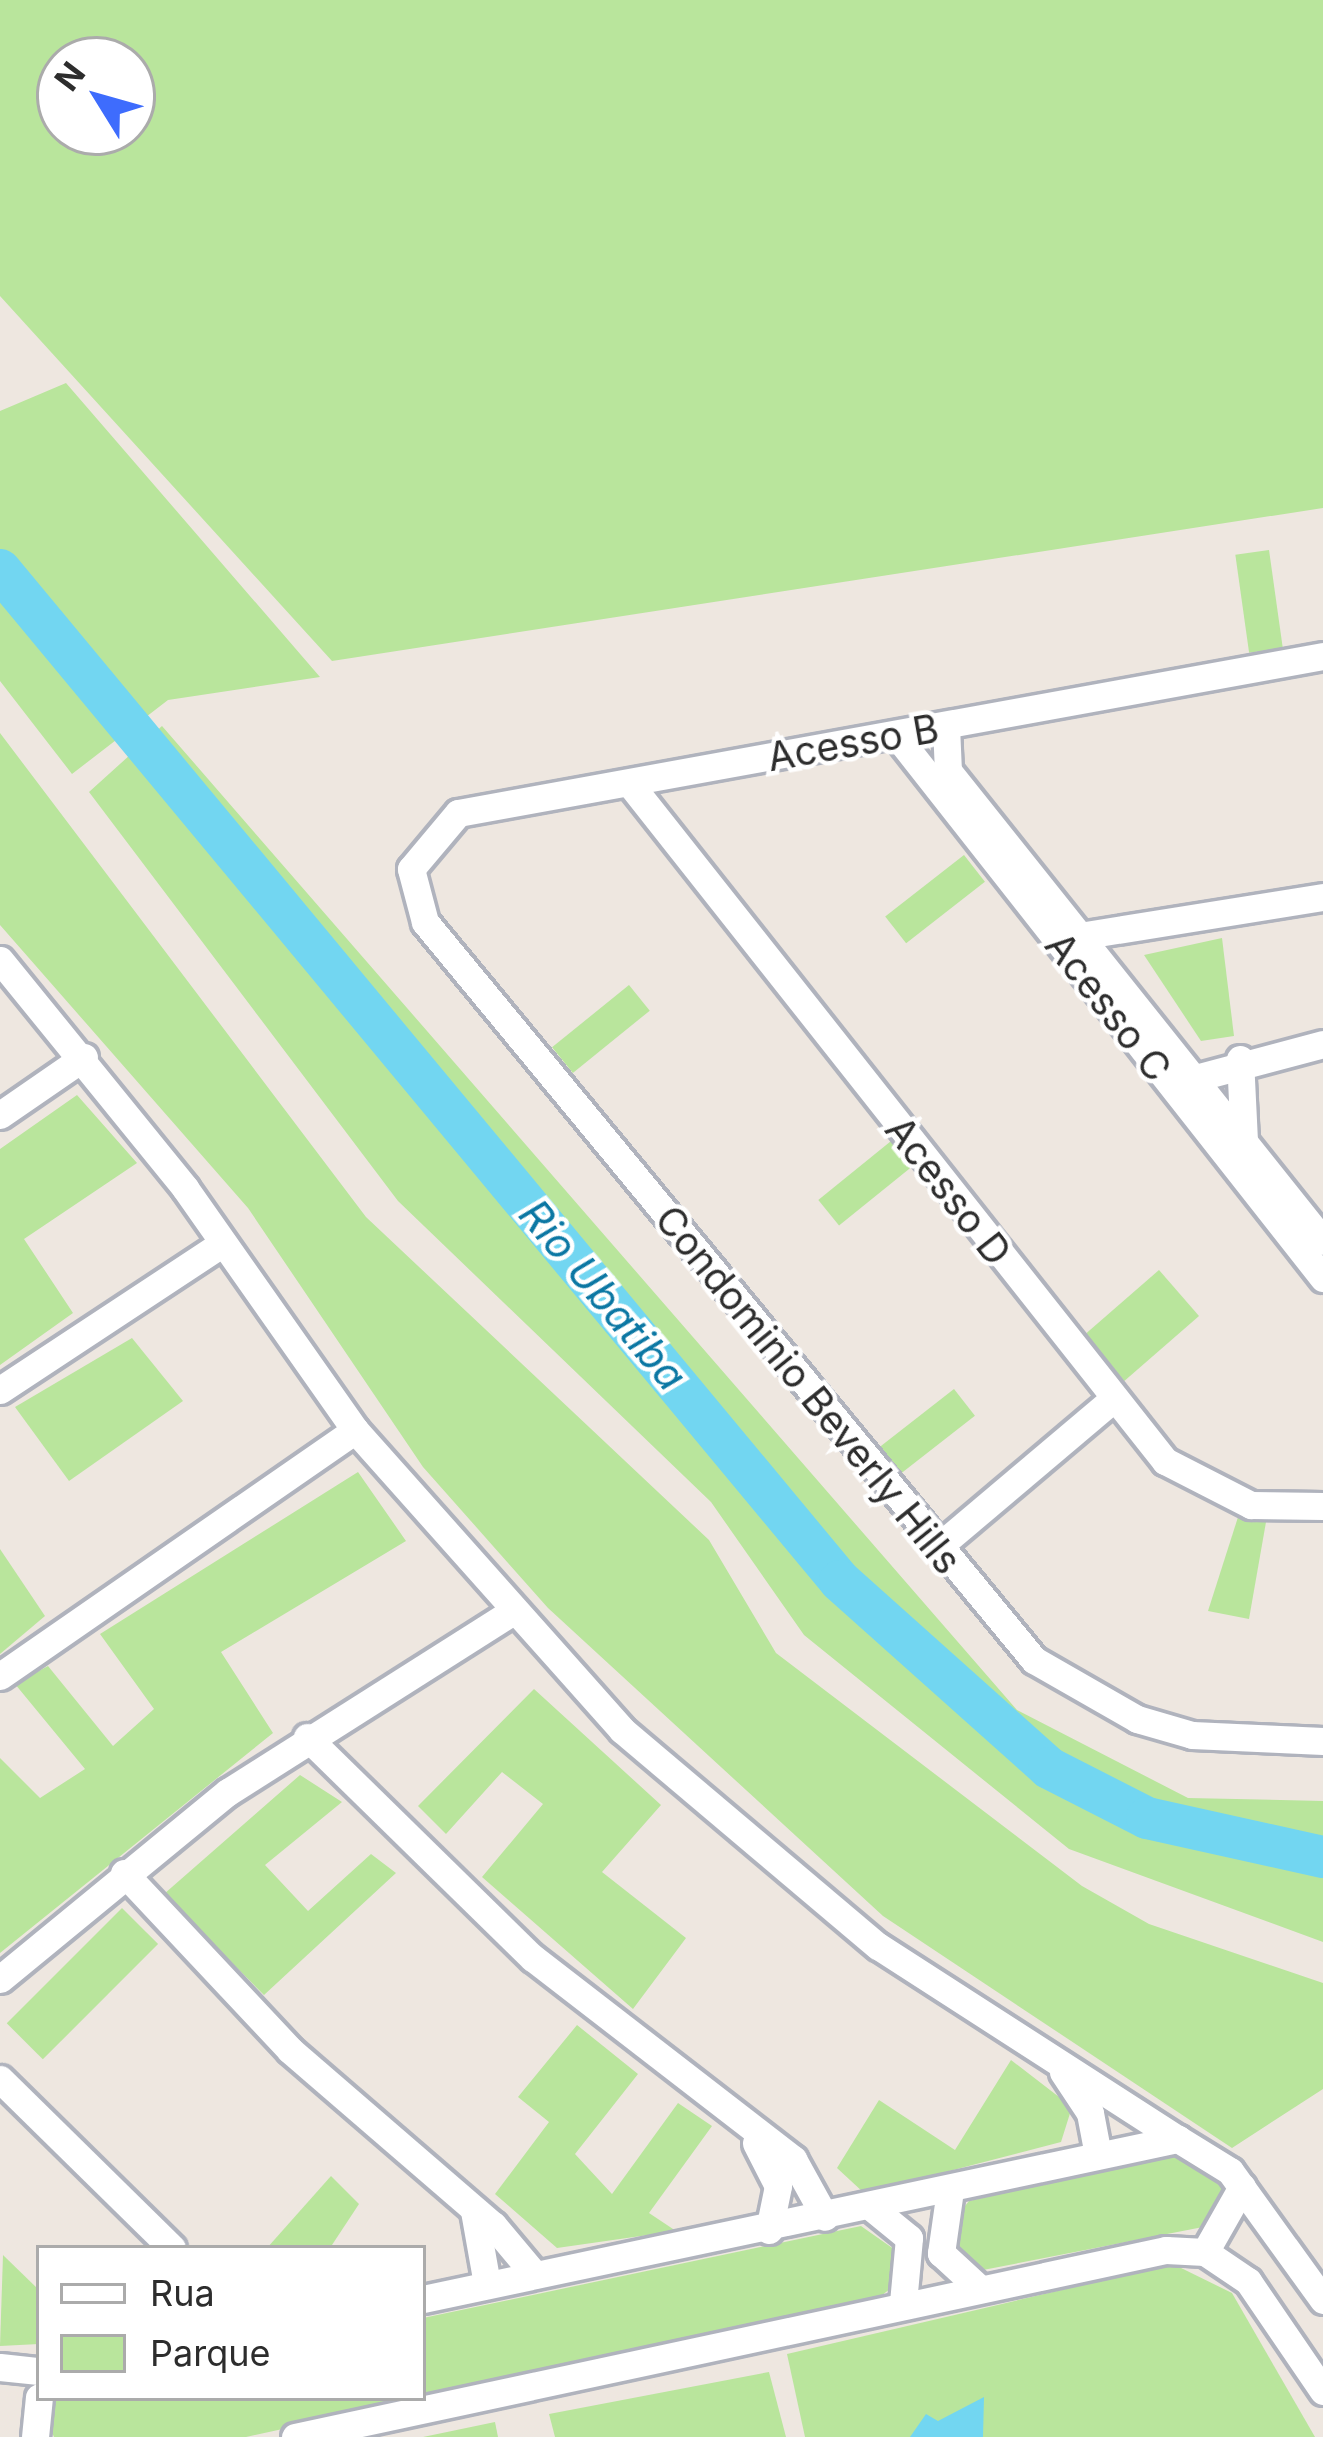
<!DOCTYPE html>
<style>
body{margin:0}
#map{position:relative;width:1323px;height:2437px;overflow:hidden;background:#eee7e0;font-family:Inter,sans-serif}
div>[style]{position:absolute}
.green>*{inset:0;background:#b9e59c;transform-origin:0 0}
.water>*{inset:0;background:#72d6f1}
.river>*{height:42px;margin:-21px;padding:0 21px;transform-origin:21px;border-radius:21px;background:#72d6f1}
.roads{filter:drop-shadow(3px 0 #b0b3bd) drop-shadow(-3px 0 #b0b3bd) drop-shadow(0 3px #b0b3bd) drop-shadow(0 -3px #b0b3bd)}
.minor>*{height:27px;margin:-13.5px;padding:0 13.5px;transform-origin:13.5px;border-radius:13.5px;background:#fff}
span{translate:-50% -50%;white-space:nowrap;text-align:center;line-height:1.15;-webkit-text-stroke:9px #fff;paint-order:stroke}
.street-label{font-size:39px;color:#2d2d2d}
.water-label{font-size:42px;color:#0b77a3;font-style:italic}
.legend{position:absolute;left:36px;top:2245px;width:390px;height:156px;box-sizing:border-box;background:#fff;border:3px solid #ababab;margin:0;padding:15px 21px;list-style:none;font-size:36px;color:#2d2d2d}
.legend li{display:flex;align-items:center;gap:24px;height:60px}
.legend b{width:60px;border:3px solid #ababab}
.north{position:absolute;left:36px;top:36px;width:120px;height:120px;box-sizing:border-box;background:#fff;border:3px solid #ababab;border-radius:50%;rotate:307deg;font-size:33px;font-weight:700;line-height:48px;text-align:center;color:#2d2d2d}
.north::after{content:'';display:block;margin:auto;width:42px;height:54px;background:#3e6cfd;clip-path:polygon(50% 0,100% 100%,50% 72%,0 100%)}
</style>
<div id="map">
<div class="green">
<i style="clip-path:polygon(evenodd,0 0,1323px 0,1323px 508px,332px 661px,0 296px,0 0,60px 60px,132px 60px,132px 132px,60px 132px,60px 60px)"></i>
<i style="clip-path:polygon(66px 383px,320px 677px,168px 700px,72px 774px,0 681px,0 411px)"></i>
<i style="left:1269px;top:550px;width:99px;height:34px;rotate:82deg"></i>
<i style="clip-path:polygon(162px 726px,1017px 1710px,1188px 1798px,1323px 1801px,1323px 1942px,1069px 1849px,804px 1635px,711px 1502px,398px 1201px,89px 792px)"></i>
<i style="clip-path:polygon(0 733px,366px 1217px,709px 1540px,776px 1653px,1082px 1886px,1149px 1924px,1323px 1983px,1323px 2089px,1232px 2148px,883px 1916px,548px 1608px,423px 1467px,248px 1208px,0 925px)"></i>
<i style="left:964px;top:855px;width:34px;height:100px;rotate:52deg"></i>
<i style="clip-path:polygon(1222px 938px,1234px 1036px,1201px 1041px,1144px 955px)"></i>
<i style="left:629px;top:985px;width:33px;height:99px;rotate:51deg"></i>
<i style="clip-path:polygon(77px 1095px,137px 1163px,24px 1239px,73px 1313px,0 1365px,0 1149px)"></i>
<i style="left:896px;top:1137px;width:33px;height:100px;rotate:51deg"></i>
<i style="left:1159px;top:1270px;width:61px;height:99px;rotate:49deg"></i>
<i style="clip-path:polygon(132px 1338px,183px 1401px,69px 1481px,15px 1407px)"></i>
<i style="left:954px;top:1389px;width:34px;height:100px;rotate:52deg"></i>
<i style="clip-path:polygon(358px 1472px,406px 1541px,221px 1652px,273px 1733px,0 1953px,0 1758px,40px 1798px,85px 1769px,15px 1684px,48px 1666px,113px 1746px,154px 1709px,100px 1634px)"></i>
<i style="clip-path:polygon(1239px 1514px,1266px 1522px,1249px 1619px,1208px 1611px)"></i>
<i style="clip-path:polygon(0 1549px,45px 1616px,0 1654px)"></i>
<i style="clip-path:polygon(534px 1689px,661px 1805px,602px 1872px,686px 1938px,633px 2009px,482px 1877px,543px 1804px,502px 1772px,446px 1834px,418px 1806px)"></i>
<i style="clip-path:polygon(300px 1775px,342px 1802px,265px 1865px,308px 1911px,371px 1854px,396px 1873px,264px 1995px,164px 1894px)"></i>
<i style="left:122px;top:1908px;width:51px;height:163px;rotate:45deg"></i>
<i style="clip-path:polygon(577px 2025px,638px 2074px,575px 2154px,612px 2194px,678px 2103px,712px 2126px,649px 2213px,676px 2231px,557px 2248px,495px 2194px,549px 2122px,518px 2097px)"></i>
<i style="clip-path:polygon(1011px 2060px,1072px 2107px,1061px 2142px,864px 2193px,837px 2168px,879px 2100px,955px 2150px)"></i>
<i style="clip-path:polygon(1182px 2152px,1209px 2158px,1226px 2189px,1203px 2227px,983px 2270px,956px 2248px,956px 2217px,969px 2201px)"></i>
<i style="clip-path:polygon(331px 2176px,359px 2204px,330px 2248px,267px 2248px)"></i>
<i style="clip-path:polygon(861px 2226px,898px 2252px,891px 2288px,876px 2300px,246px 2437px,54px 2437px,50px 2428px,53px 2398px,423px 2398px,423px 2318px)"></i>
<i style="clip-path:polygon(3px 2255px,39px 2290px,39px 2344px,0 2346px)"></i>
<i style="clip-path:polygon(1173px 2264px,1232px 2293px,1315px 2437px,805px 2437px,787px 2354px)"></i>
<i style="clip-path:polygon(769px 2372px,786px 2437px,555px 2437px,549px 2414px)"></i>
<i style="clip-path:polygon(495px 2422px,498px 2437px,423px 2437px)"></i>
</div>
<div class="water">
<i style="clip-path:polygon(984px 2397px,983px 2437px,910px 2437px,926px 2414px,938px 2421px)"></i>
</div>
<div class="river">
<i style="left:0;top:570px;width:1314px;rotate:50.28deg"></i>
<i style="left:840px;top:1581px;width:280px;rotate:41.8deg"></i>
<i style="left:1049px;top:1768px;width:110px;rotate:27deg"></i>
<i style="left:1147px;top:1818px;width:180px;rotate:12.5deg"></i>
</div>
<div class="roads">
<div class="minor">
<i style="left:1323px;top:656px;width:879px;rotate:169.71deg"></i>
<i style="left:458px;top:813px;width:73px;rotate:130deg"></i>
<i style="left:411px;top:869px;width:55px;rotate:75.2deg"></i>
<i style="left:425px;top:922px;width:957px;rotate:50.47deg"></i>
<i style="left:1034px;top:1660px;width:119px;rotate:29.8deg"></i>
<i style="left:1137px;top:1719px;width:57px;rotate:16.2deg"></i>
<i style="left:1192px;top:1735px;width:131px;rotate:2.6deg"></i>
<i style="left:946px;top:726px;width:45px;rotate:87.5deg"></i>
<i style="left:948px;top:771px;width:601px;rotate:51.41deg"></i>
<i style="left:896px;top:735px;width:691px;rotate:51.82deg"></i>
<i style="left:630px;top:784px;width:863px;rotate:51.68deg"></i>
<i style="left:1165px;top:1461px;width:97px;rotate:27.1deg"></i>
<i style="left:1251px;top:1505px;width:72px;rotate:0.8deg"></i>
<i style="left:1067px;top:938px;width:259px;rotate:-9.1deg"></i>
<i style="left:0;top:960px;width:294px;rotate:50.9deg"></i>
<i style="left:185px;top:1188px;width:296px;rotate:54.9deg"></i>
<i style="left:355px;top:1430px;width:402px;rotate:48.3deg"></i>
<i style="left:622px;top:1730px;width:335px;rotate:40.2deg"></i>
<i style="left:878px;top:1946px;width:357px;rotate:32.8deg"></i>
<i style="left:1240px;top:1059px;width:83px;rotate:87.2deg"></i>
<i style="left:1173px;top:1084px;width:155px;rotate:-14.9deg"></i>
<i style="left:0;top:1115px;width:102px;rotate:-34.6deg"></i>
<i style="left:0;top:1390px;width:267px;rotate:-33.4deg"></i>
<i style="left:938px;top:1547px;width:229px;rotate:-40.2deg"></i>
<i style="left:0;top:1676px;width:432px;rotate:-34.7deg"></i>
<i style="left:307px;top:1737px;width:316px;rotate:44.4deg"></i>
<i style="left:533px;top:1958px;width:329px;rotate:37.7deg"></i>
<i style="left:793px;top:2159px;width:66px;rotate:61.1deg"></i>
<i style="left:124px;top:1873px;width:243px;rotate:46.8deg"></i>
<i style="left:290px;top:2050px;width:268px;rotate:40.8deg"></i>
<i style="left:493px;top:2225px;width:65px;rotate:50deg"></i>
<i style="left:0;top:1979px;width:295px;rotate:-39.4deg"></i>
<i style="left:228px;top:1792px;width:333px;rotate:-32.4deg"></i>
<i style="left:1063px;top:2072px;width:49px;rotate:56.6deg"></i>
<i style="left:1090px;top:2113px;width:43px;rotate:79.2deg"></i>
<i style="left:0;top:2079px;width:241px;rotate:44.5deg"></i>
<i style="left:756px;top:2143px;width:48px;rotate:62.9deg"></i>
<i style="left:778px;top:2186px;width:45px;rotate:101.6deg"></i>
<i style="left:950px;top:2190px;width:64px;rotate:98.1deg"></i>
<i style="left:941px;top:2253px;width:52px;rotate:42.6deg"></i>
<i style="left:871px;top:2207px;width:49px;rotate:39.2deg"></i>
<i style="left:909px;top:2238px;width:65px;rotate:95.3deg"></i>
<i style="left:474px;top:2211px;width:74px;rotate:79.9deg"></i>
<i style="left:1205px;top:2252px;width:75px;rotate:-60.4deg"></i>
<i style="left:423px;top:2299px;width:772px;rotate:-11.97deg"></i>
<i style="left:1178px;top:2139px;width:61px;rotate:31.6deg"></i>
<i style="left:1230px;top:2171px;width:159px;rotate:54.2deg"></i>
<i style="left:0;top:2367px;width:39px;rotate:6deg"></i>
<i style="left:35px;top:2437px;width:40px;rotate:-84.3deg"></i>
<i style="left:295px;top:2437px;width:891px;rotate:-12.12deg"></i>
<i style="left:1166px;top:2250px;width:39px;rotate:3deg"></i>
<i style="left:1205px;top:2252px;width:52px;rotate:34deg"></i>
<i style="left:1248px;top:2281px;width:133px;rotate:55.7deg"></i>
</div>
</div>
<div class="street-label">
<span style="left:853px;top:743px;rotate:-10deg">Acesso B</span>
<span style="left:1108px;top:1007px;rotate:52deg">Acesso C</span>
<span style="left:948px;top:1191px;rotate:52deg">Acesso D</span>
<span style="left:808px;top:1390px;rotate:51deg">Condominio Beverly Hills</span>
</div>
<div class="water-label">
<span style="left:603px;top:1295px;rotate:50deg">Rio Ubatiba</span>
</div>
<ul class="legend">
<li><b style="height:15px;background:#fff"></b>Rua</li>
<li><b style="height:33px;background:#b9e59c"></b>Parque</li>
</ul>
<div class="north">N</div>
</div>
